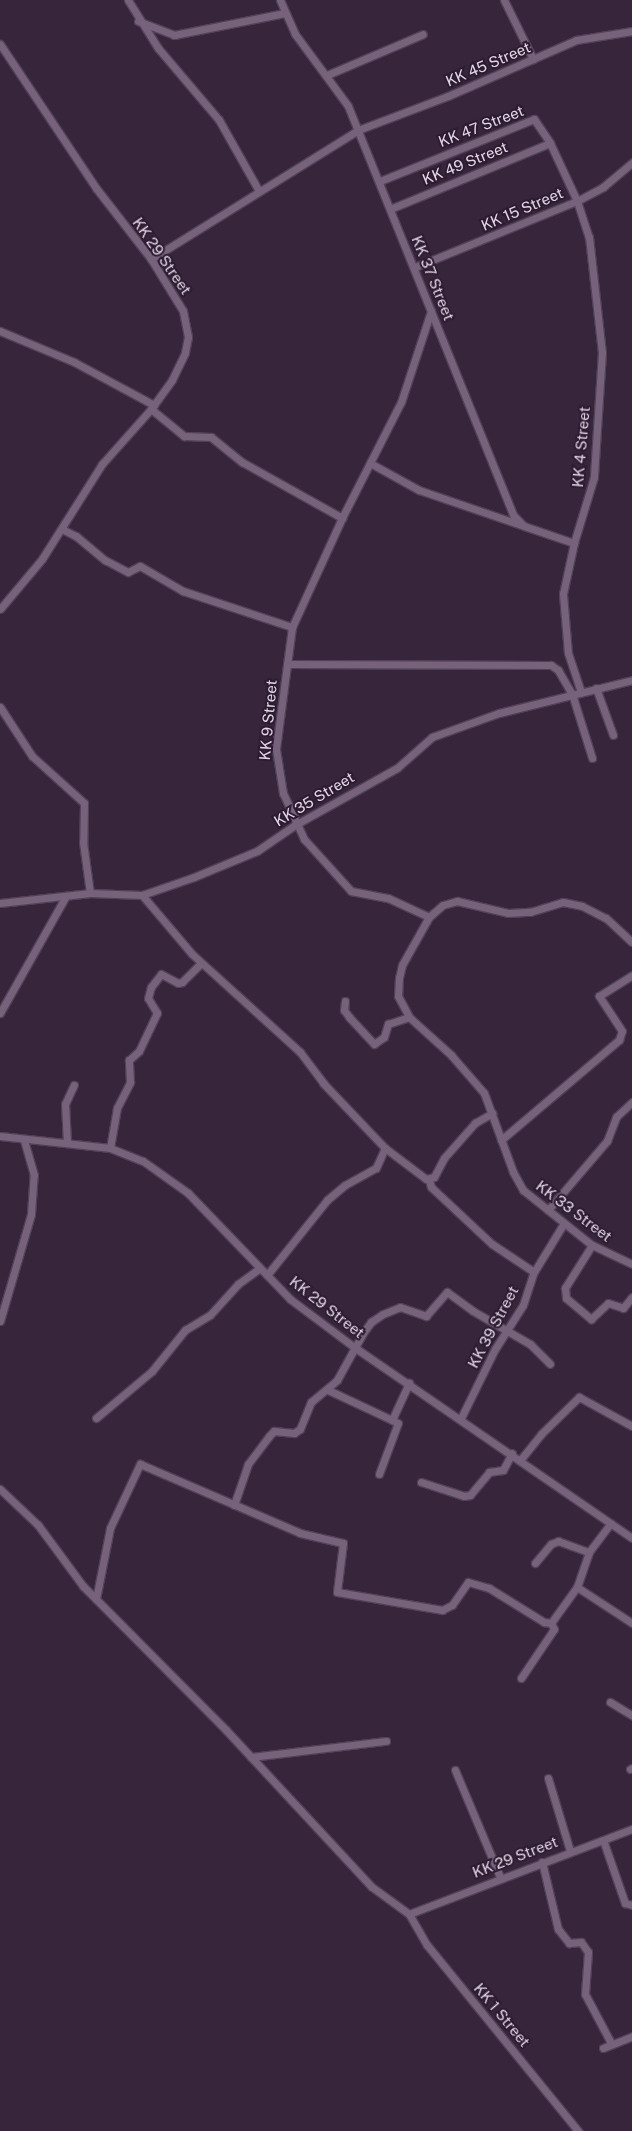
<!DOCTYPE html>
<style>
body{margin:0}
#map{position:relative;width:632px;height:2131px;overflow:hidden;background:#37253c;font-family:"Public Sans",sans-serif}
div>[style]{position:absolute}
.roads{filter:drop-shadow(1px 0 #514256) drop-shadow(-1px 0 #514256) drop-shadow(0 1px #514256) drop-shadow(0 -1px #514256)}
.minor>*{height:7px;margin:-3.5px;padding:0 3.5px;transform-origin:3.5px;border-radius:3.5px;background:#77627c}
span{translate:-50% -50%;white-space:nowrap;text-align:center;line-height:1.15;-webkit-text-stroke:4px #2d1b32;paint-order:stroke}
.street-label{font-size:15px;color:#e3d7e6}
</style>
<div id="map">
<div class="roads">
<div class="minor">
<i style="left:128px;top:0;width:57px;rotate:58deg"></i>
<i style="left:158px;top:48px;width:94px;rotate:49.7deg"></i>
<i style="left:219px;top:120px;width:81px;rotate:60.6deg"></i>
<i style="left:280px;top:0;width:37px;rotate:66deg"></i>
<i style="left:295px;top:34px;width:89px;rotate:53.6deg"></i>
<i style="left:348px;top:106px;width:442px;rotate:68deg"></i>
<i style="left:514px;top:516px;width:14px;rotate:45deg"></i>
<i style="left:524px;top:526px;width:53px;rotate:18.8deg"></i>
<i style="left:504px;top:0;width:66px;rotate:63.8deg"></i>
<i style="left:138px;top:21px;width:39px;rotate:21deg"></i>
<i style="left:174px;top:35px;width:113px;rotate:-11.2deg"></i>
<i style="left:0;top:44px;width:173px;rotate:56.3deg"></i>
<i style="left:96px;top:188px;width:90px;rotate:52.2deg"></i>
<i style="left:151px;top:259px;width:61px;rotate:58.4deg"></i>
<i style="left:183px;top:311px;width:26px;rotate:79deg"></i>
<i style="left:188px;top:337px;width:16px;rotate:101deg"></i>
<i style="left:185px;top:353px;width:30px;rotate:116deg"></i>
<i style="left:172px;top:380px;width:36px;rotate:126deg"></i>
<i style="left:151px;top:409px;width:74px;rotate:131.7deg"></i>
<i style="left:102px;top:464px;width:112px;rotate:122.3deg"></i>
<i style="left:42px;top:559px;width:65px;rotate:130deg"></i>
<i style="left:327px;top:75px;width:104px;rotate:-23.1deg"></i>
<i style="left:380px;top:181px;width:166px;rotate:-21.9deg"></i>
<i style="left:534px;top:119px;width:29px;rotate:56deg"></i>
<i style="left:550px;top:143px;width:64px;rotate:65deg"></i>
<i style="left:577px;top:201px;width:38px;rotate:72deg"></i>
<i style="left:589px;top:237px;width:116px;rotate:83.6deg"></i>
<i style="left:602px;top:352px;width:125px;rotate:93.7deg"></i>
<i style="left:594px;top:477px;width:69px;rotate:106.9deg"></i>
<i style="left:574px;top:543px;width:52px;rotate:102.2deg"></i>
<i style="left:563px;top:594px;width:59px;rotate:85.2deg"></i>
<i style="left:568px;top:653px;width:41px;rotate:71.6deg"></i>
<i style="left:390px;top:209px;width:173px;rotate:-22.4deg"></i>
<i style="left:151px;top:259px;width:244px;rotate:-31.9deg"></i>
<i style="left:358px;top:130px;width:96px;rotate:-20.7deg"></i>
<i style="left:448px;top:96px;width:140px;rotate:-23.6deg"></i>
<i style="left:576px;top:40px;width:57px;rotate:-9.1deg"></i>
<i style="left:415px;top:267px;width:175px;rotate:-22.2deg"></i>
<i style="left:577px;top:201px;width:30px;rotate:-28deg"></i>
<i style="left:603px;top:187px;width:38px;rotate:-40deg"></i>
<i style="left:431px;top:311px;width:96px;rotate:108.2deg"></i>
<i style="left:401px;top:402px;width:130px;rotate:117deg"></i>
<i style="left:342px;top:518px;width:120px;rotate:114.6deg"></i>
<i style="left:292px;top:627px;width:123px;rotate:97.5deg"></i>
<i style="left:276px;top:749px;width:45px;rotate:81deg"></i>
<i style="left:283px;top:793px;width:51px;rotate:65.5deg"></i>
<i style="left:304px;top:839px;width:70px;rotate:47.9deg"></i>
<i style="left:351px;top:891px;width:38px;rotate:11deg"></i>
<i style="left:388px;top:898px;width:45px;rotate:24.9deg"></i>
<i style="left:429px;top:917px;width:18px;rotate:-41deg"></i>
<i style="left:443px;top:905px;width:15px;rotate:-16deg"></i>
<i style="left:457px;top:901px;width:52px;rotate:13.2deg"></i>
<i style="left:508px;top:913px;width:22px;rotate:-3deg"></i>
<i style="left:530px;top:912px;width:34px;rotate:-17deg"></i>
<i style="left:563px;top:902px;width:19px;rotate:12deg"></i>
<i style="left:582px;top:906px;width:27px;rotate:27deg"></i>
<i style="left:606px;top:918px;width:35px;rotate:43deg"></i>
<i style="left:0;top:331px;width:80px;rotate:22.7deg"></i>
<i style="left:74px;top:362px;width:91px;rotate:28.3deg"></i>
<i style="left:151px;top:409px;width:43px;rotate:39.3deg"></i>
<i style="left:184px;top:436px;width:27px;rotate:2deg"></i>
<i style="left:211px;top:437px;width:40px;rotate:39deg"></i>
<i style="left:242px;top:462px;width:115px;rotate:29.2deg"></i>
<i style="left:370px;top:463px;width:56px;rotate:28.9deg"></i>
<i style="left:419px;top:490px;width:108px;rotate:18.9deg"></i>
<i style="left:62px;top:529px;width:16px;rotate:27deg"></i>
<i style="left:76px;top:536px;width:38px;rotate:40deg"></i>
<i style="left:105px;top:560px;width:26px;rotate:28deg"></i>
<i style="left:128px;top:572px;width:13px;rotate:-27deg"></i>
<i style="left:140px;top:566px;width:50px;rotate:30.2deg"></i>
<i style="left:183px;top:591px;width:115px;rotate:18.3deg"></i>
<i style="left:287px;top:664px;width:264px;rotate:0.2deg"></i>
<i style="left:551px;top:665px;width:9px;rotate:36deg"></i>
<i style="left:558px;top:670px;width:28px;rotate:60deg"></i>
<i style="left:572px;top:694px;width:67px;rotate:72.6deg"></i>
<i style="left:596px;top:688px;width:50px;rotate:70.1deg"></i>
<i style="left:0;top:707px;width:59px;rotate:56.9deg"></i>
<i style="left:32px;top:756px;width:70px;rotate:42.1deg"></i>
<i style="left:84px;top:803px;width:39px;rotate:91deg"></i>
<i style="left:83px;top:842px;width:51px;rotate:82.2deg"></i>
<i style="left:142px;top:895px;width:77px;rotate:49.7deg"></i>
<i style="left:192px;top:954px;width:146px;rotate:42.2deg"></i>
<i style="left:300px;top:1052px;width:39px;rotate:53deg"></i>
<i style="left:323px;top:1083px;width:90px;rotate:46.4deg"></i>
<i style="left:385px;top:1148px;width:51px;rotate:37.1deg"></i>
<i style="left:426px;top:1179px;width:8px;rotate:-14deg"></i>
<i style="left:434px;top:1177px;width:21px;rotate:-62deg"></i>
<i style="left:444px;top:1158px;width:47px;rotate:-48.5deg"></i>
<i style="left:475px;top:1123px;width:20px;rotate:-30deg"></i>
<i style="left:0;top:903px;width:91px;rotate:-6.3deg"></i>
<i style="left:90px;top:893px;width:52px;rotate:2.2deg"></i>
<i style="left:142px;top:895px;width:55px;rotate:-19.1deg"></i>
<i style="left:194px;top:877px;width:68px;rotate:-22.4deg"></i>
<i style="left:257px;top:851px;width:46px;rotate:-34.4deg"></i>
<i style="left:295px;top:825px;width:117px;rotate:-29.2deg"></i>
<i style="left:397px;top:768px;width:47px;rotate:-41.5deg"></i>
<i style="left:432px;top:737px;width:71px;rotate:-19.7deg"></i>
<i style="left:499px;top:713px;width:137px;rotate:-13.9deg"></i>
<i style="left:429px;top:917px;width:55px;rotate:119.4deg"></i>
<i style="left:402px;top:965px;width:13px;rotate:103deg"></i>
<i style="left:399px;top:978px;width:18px;rotate:93deg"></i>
<i style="left:398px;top:996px;width:24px;rotate:62deg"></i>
<i style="left:409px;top:1017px;width:57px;rotate:42.1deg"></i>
<i style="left:451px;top:1055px;width:50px;rotate:49deg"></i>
<i style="left:484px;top:1093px;width:84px;rotate:69.8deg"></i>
<i style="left:513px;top:1172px;width:21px;rotate:61deg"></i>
<i style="left:523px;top:1190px;width:88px;rotate:38.6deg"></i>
<i style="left:592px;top:1245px;width:44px;rotate:25.4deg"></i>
<i style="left:345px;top:1001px;width:9px;rotate:96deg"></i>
<i style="left:344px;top:1010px;width:9px;rotate:54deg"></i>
<i style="left:349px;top:1017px;width:37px;rotate:47deg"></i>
<i style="left:374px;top:1044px;width:12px;rotate:-35deg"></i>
<i style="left:384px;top:1037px;width:14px;rotate:-73deg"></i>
<i style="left:388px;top:1024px;width:22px;rotate:-18deg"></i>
<i style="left:0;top:1013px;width:134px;rotate:-60.6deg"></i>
<i style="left:0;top:1136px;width:111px;rotate:6.2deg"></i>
<i style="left:110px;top:1148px;width:35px;rotate:22deg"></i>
<i style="left:143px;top:1161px;width:55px;rotate:35.4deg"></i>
<i style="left:188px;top:1193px;width:147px;rotate:46.1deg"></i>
<i style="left:290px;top:1299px;width:80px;rotate:36.9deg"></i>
<i style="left:354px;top:1347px;width:337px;rotate:34.5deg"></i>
<i style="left:501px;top:1140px;width:155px;rotate:-40.3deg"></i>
<i style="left:619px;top:1040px;width:9px;rotate:-72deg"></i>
<i style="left:622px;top:1031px;width:42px;rotate:-123.3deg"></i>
<i style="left:599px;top:996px;width:39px;rotate:-32deg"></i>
<i style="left:67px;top:1142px;width:38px;rotate:-93deg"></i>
<i style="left:65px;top:1104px;width:21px;rotate:-65deg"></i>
<i style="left:110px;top:1148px;width:41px;rotate:-80.1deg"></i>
<i style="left:117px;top:1108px;width:29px;rotate:-63deg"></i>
<i style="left:130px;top:1082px;width:22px;rotate:-93deg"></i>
<i style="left:129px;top:1060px;width:13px;rotate:-42deg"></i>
<i style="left:139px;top:1051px;width:42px;rotate:-64.7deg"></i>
<i style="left:157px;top:1013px;width:17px;rotate:-121deg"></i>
<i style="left:148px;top:998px;width:11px;rotate:-75deg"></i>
<i style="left:151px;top:987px;width:16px;rotate:-52deg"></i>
<i style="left:161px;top:974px;width:19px;rotate:28deg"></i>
<i style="left:178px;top:983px;width:4px;rotate:-14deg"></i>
<i style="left:182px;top:982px;width:27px;rotate:-45deg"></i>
<i style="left:429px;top:1180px;width:7px;rotate:74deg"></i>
<i style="left:431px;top:1187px;width:83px;rotate:43.1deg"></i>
<i style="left:492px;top:1244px;width:50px;rotate:33.7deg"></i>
<i style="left:548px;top:1210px;width:91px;rotate:-49.5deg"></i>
<i style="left:607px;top:1141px;width:26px;rotate:-69deg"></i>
<i style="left:616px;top:1117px;width:22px;rotate:-43deg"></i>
<i style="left:592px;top:1245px;width:51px;rotate:122.1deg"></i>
<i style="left:565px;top:1288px;width:10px;rotate:84deg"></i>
<i style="left:566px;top:1298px;width:33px;rotate:40deg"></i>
<i style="left:591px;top:1319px;width:23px;rotate:-43deg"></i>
<i style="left:608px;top:1303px;width:16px;rotate:18deg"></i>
<i style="left:623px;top:1308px;width:14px;rotate:-51deg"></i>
<i style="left:267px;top:1275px;width:96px;rotate:-51.3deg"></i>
<i style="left:327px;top:1200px;width:23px;rotate:-40deg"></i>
<i style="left:345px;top:1185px;width:35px;rotate:-29deg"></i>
<i style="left:376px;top:1168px;width:22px;rotate:-66deg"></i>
<i style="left:0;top:1321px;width:111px;rotate:-73.8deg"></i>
<i style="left:31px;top:1214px;width:39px;rotate:-86deg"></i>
<i style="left:34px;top:1175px;width:37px;rotate:-106deg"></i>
<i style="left:328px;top:1390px;width:71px;rotate:25.1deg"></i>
<i style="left:392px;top:1420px;width:41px;rotate:-65.3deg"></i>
<i style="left:96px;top:1418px;width:73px;rotate:-40deg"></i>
<i style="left:152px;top:1371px;width:53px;rotate:-51.2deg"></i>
<i style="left:185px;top:1330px;width:29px;rotate:-31deg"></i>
<i style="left:210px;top:1315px;width:42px;rotate:-47.9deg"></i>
<i style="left:238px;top:1284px;width:27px;rotate:-36deg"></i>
<i style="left:461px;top:1418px;width:77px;rotate:-63.8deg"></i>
<i style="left:495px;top:1349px;width:52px;rotate:-57.5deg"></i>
<i style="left:523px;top:1305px;width:35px;rotate:-72deg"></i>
<i style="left:534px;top:1272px;width:57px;rotate:-58.5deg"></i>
<i style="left:521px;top:1459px;width:32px;rotate:-51deg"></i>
<i style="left:541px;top:1434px;width:53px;rotate:-44.2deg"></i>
<i style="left:579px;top:1397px;width:60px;rotate:28.7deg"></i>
<i style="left:379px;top:1474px;width:54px;rotate:-69.6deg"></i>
<i style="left:398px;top:1423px;width:7px;rotate:-153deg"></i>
<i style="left:421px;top:1482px;width:45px;rotate:18deg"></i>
<i style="left:464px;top:1496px;width:6px;rotate:-9deg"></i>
<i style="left:470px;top:1495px;width:30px;rotate:-50deg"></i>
<i style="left:489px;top:1472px;width:14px;rotate:-8deg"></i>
<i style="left:503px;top:1470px;width:19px;rotate:-62deg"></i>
<i style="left:0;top:1489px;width:52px;rotate:43.5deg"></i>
<i style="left:38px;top:1525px;width:76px;rotate:53.6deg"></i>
<i style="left:83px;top:1586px;width:203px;rotate:45.2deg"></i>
<i style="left:226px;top:1730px;width:214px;rotate:47.1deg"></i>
<i style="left:372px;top:1887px;width:46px;rotate:36.1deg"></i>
<i style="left:409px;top:1914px;width:36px;rotate:60deg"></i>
<i style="left:427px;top:1945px;width:240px;rotate:50.9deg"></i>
<i style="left:234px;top:1505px;width:43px;rotate:-71.1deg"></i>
<i style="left:248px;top:1464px;width:35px;rotate:-53deg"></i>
<i style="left:269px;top:1436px;width:7px;rotate:-45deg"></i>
<i style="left:274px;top:1431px;width:20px;rotate:6deg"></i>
<i style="left:294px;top:1433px;width:7px;rotate:-34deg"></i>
<i style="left:300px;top:1429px;width:29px;rotate:-68deg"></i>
<i style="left:311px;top:1402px;width:34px;rotate:-40deg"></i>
<i style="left:337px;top:1380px;width:54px;rotate:-61deg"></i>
<i style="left:363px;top:1333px;width:14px;rotate:-54deg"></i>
<i style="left:371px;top:1322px;width:14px;rotate:-34deg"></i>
<i style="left:383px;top:1314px;width:18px;rotate:-22deg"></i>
<i style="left:400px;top:1307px;width:28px;rotate:19deg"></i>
<i style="left:426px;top:1316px;width:32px;rotate:-49deg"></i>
<i style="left:447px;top:1292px;width:32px;rotate:36deg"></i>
<i style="left:473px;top:1311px;width:66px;rotate:30.1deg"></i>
<i style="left:530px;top:1344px;width:28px;rotate:45deg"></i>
<i style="left:535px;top:1563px;width:25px;rotate:-50deg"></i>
<i style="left:551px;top:1544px;width:8px;rotate:-23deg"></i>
<i style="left:558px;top:1541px;width:33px;rotate:20deg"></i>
<i style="left:577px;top:1587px;width:66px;rotate:33.2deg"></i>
<i style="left:96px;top:1599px;width:72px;rotate:-78.8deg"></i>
<i style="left:110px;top:1528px;width:71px;rotate:-64.9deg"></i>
<i style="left:140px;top:1464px;width:174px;rotate:23.3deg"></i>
<i style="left:300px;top:1533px;width:44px;rotate:13.1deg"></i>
<i style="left:343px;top:1543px;width:49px;rotate:97deg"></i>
<i style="left:337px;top:1592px;width:107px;rotate:9.7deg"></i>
<i style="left:442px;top:1610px;width:11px;rotate:-27deg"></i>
<i style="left:452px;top:1605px;width:28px;rotate:-55deg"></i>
<i style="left:468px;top:1582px;width:22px;rotate:16deg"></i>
<i style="left:489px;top:1588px;width:65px;rotate:31.7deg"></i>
<i style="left:544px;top:1622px;width:7px;rotate:8deg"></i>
<i style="left:551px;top:1623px;width:44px;rotate:-54.2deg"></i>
<i style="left:577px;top:1587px;width:37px;rotate:-71deg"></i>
<i style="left:589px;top:1552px;width:36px;rotate:-53deg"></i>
<i style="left:521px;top:1678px;width:59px;rotate:-56deg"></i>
<i style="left:554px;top:1629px;width:7px;rotate:-117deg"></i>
<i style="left:610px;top:1702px;width:26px;rotate:31deg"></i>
<i style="left:251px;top:1757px;width:136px;rotate:-6.8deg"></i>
<i style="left:630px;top:1769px;width:2px;rotate:-27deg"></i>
<i style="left:455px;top:1770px;width:116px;rotate:67.2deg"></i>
<i style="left:548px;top:1778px;width:76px;rotate:73.2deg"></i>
<i style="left:603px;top:1840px;width:67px;rotate:70.8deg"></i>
<i style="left:625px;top:1903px;width:7px;rotate:16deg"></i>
<i style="left:542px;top:1862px;width:69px;rotate:76.6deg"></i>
<i style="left:558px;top:1929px;width:18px;rotate:52deg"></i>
<i style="left:569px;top:1943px;width:12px;rotate:-5deg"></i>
<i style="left:581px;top:1942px;width:12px;rotate:55deg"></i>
<i style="left:588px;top:1952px;width:42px;rotate:94.1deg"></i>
<i style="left:585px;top:1994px;width:55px;rotate:62deg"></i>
<i style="left:409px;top:1914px;width:239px;rotate:-20.9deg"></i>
<i style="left:603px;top:2048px;width:31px;rotate:-22deg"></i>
</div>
</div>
<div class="street-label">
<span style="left:488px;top:64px;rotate:-23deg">KK 45 Street</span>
<span style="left:481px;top:126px;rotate:-21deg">KK 47 Street</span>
<span style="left:465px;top:163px;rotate:-22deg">KK 49 Street</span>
<span style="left:522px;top:209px;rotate:-23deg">KK 15 Street</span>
<span style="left:162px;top:256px;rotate:55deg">KK 29 Street</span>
<span style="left:433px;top:278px;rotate:68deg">KK 37 Street</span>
<span style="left:581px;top:447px;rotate:-85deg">KK 4 Street</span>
<span style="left:268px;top:720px;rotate:-85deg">KK 9 Street</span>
<span style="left:314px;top:799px;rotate:-31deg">KK 35 Street</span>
<span style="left:574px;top:1211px;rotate:37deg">KK 33 Street</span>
<span style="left:327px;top:1307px;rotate:38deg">KK 29 Street</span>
<span style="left:493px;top:1327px;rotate:-62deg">KK 39 Street</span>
<span style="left:515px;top:1857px;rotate:-21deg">KK 29 Street</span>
<span style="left:502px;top:2015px;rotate:50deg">KK 1 Street</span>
</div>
</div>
